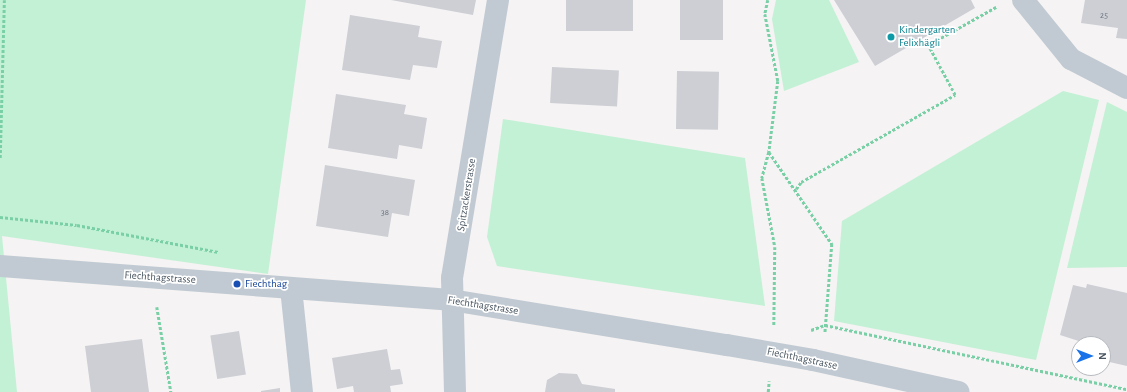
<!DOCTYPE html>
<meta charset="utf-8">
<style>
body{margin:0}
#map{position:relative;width:1127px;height:392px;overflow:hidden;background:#f5f3f3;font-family:"Alegreya Sans",sans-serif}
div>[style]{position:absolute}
.green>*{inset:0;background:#c3f1d5}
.building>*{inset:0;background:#cdcfd5;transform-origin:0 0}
.path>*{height:2.5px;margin-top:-1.25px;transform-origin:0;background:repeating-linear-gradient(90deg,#7ad0a6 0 3px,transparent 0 5px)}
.minor>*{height:22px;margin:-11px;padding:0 11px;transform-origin:11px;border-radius:11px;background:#c1cad2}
.minor-bridge>*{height:22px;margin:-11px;padding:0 11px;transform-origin:11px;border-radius:11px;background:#c1cad2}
.dots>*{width:11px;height:11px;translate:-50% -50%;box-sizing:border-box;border:2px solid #fff;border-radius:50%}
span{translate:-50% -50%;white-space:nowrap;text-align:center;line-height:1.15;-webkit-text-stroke:3.5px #fff;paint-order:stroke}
.number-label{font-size:9px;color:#6b747e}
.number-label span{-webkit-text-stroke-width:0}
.culture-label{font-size:11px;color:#0d838f}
.left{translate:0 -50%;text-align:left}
.street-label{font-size:11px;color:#4a5661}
.transit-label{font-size:11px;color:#164399}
.north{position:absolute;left:1071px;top:336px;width:40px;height:40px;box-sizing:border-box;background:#fff;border:1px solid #b7bbc0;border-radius:50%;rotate:90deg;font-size:11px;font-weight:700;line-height:16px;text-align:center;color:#4a5661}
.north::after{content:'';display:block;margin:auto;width:14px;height:18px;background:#1a73e8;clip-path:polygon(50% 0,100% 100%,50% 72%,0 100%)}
</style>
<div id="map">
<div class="green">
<i style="clip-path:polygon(0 0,306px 0,268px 274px,2px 236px,17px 392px,0 392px)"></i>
<i style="clip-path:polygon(776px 0,829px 0,859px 62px,784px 91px,772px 19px)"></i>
<i style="clip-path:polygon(1063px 91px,1099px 100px,1036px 360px,834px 321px,842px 221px)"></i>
<i style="clip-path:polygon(1107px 102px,1127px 112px,1127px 267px,1067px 268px)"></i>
<i style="clip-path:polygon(503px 119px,745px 158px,765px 306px,497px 266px,487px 237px)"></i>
</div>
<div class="building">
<i style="clip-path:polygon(391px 0,476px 0,473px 15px)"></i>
<i style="left:566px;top:0;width:67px;height:31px"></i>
<i style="left:680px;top:0;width:43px;height:40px"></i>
<i style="clip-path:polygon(834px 0,971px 0,975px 8px,875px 66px)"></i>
<i style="clip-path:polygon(1085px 0,1127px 0,1127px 39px,1116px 38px,1118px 28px,1081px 23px)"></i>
<i style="clip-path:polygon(350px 15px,420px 26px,418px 37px,442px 41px,437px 68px,413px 65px,410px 80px,342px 70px)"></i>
<i style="left:552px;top:67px;width:67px;height:36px;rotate:3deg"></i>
<i style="left:677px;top:71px;width:42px;height:58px;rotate:1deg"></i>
<i style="clip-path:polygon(336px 94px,406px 105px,404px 114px,427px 118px,422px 149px,399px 145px,397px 159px,328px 148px)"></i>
<i style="clip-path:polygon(325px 165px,415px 180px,409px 216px,392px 213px,388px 237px,316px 226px)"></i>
<i style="clip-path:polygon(1087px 284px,1127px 293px,1127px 366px,1105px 361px,1103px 344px,1088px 344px,1060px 335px,1073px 285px,1086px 288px)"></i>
<i style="left:239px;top:331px;width:44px;height:29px;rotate:81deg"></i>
<i style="clip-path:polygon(142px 339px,149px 392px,91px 392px,85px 346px)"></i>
<i style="clip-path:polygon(387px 349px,391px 370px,400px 369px,403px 384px,390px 386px,391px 392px,354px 392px,353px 386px,337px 389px,332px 358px)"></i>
<i style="clip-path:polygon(559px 373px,577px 374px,582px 384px,615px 389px,615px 392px,545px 392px,547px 380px)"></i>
<i style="clip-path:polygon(280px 388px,280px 392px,261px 392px,261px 391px)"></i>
</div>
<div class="path">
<i style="left:768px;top:0;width:14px;rotate:102deg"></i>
<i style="left:765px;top:14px;width:68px;rotate:79deg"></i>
<i style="left:778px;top:81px;width:72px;rotate:97.2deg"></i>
<i style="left:769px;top:152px;width:112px;rotate:55.6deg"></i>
<i style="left:832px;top:244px;width:90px;rotate:94.4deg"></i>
<i style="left:769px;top:152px;width:27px;rotate:105deg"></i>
<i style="left:762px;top:178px;width:70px;rotate:79.3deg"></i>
<i style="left:775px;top:247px;width:79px;rotate:90.7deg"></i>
<i style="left:0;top:158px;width:158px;rotate:-88.5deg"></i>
<i style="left:796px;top:189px;width:9px;rotate:-54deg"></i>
<i style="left:801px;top:182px;width:177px;rotate:-29.5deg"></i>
<i style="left:955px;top:95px;width:57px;rotate:-118.4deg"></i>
<i style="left:928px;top:45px;width:78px;rotate:-29.2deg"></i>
<i style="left:0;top:217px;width:77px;rotate:5.9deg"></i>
<i style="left:77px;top:225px;width:144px;rotate:10.8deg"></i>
<i style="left:157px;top:307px;width:86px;rotate:80.6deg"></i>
<i style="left:811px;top:330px;width:15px;rotate:-20deg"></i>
<i style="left:825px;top:325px;width:309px;rotate:12deg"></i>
<i style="left:768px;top:392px;width:11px;rotate:-85deg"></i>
</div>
<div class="minor">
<i style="left:1023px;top:0;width:76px;rotate:50.9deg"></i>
<i style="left:1071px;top:59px;width:63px;rotate:27.4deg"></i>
<i style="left:0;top:266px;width:452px;rotate:4.3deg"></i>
<i style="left:451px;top:300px;width:280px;rotate:9.3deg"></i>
<i style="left:291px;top:288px;width:105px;rotate:84deg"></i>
<i style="left:813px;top:360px;width:149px;rotate:12.4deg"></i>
<i style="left:455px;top:392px;width:114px;rotate:-91.5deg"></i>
<i style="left:452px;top:278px;width:282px;rotate:-80.6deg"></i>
</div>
<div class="minor-bridge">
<i style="left:727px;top:345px;width:87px;rotate:9.9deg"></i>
</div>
<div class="dots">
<i style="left:891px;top:37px;background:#0f9aa8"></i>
<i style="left:237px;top:284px;background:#1a4fb4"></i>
</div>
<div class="number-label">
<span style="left:1104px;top:16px">25</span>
<span style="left:385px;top:213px">38</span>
</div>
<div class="culture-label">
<span class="left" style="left:899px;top:37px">Kindergarten<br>Felixhägli</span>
</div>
<div class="street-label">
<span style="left:467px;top:195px;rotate:-81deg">Spitzackerstrasse</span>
<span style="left:160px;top:278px;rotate:4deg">Fiechthagstrasse</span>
<span style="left:483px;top:306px;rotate:9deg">Fiechthagstrasse</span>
<span style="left:802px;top:359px;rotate:12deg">Fiechthagstrasse</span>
</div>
<div class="transit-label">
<span class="left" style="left:245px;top:284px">Fiechthag</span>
</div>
<div class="north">N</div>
</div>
